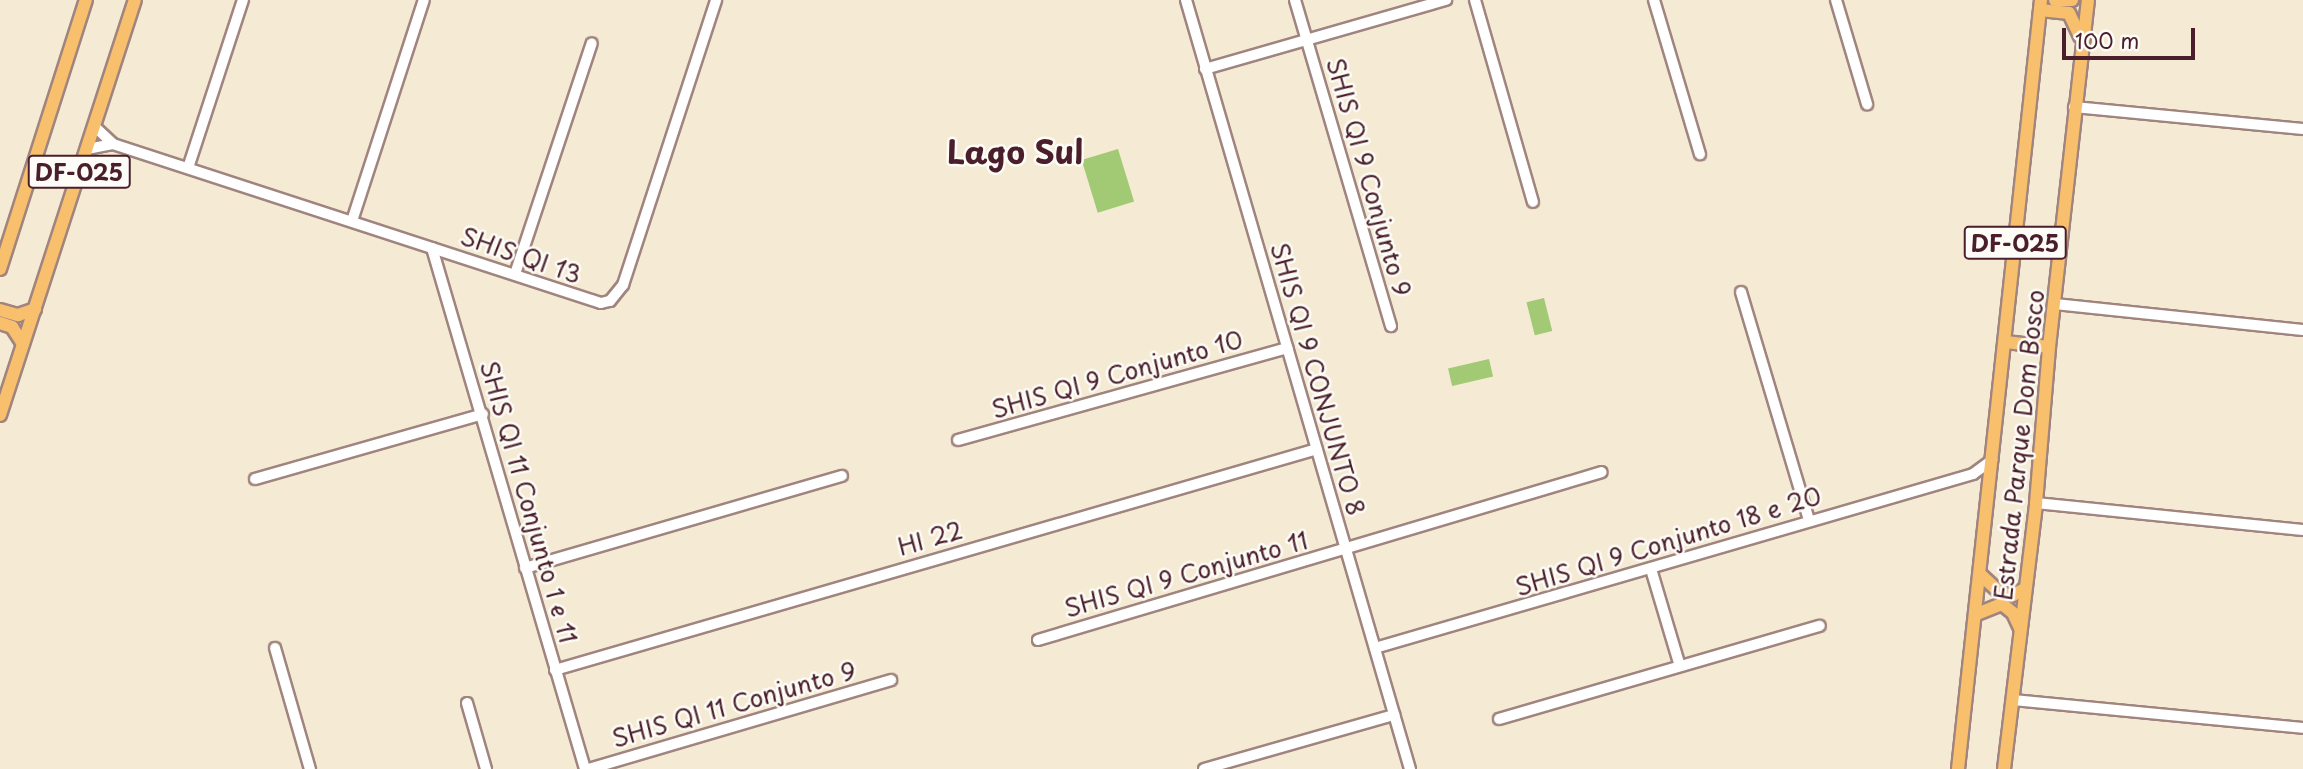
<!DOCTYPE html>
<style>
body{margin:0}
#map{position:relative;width:2303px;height:769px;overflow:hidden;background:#f5ead3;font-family:"Playpen Sans",sans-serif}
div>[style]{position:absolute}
.green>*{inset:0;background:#a2c974;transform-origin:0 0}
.roads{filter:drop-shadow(2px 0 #a0847f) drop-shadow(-2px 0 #a0847f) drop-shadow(0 2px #a0847f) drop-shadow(0 -2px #a0847f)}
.minor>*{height:10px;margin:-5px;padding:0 5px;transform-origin:5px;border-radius:5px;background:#fff}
.major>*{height:12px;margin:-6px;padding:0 6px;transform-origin:6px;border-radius:6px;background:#f8bf6c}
span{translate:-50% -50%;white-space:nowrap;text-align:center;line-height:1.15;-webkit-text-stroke:5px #fdfcf7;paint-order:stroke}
.shield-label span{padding:2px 5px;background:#fdfcf7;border:2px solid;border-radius:5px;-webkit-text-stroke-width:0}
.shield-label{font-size:23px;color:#4a1f2b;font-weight:700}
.street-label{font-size:24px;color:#4a1f2b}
.district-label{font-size:32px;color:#4a1f2b;font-weight:700}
.scale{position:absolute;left:2062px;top:28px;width:133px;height:32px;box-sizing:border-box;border:4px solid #4a1f2b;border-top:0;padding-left:9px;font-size:21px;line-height:24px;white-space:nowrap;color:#4a1f2b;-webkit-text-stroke:5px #fdfcf7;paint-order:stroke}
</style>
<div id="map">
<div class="green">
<i style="left:1118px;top:149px;width:55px;height:38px;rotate:73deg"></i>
<i style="left:1544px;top:298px;width:34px;height:18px;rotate:76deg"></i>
<i style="left:1489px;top:359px;width:18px;height:42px;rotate:77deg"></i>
</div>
<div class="roads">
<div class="minor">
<i style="left:1186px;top:0;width:801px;rotate:73.76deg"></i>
<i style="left:1295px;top:0;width:340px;rotate:73.6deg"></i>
<i style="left:1475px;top:0;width:210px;rotate:74deg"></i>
<i style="left:1654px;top:0;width:161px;rotate:73.4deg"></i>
<i style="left:1836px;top:0;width:109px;rotate:73.4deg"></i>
<i style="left:1205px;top:69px;width:251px;rotate:-16deg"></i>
<i style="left:2074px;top:107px;width:230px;rotate:5.5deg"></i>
<i style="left:94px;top:126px;width:26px;rotate:43deg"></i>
<i style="left:113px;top:144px;width:513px;rotate:18.05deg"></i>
<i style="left:601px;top:303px;width:9px;rotate:-13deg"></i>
<i style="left:610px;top:301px;width:21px;rotate:-51deg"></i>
<i style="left:623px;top:285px;width:300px;rotate:-71.9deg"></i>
<i style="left:87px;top:149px;width:26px;rotate:-11deg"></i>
<i style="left:188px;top:168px;width:177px;rotate:-71.9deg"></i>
<i style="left:352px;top:221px;width:232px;rotate:-72deg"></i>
<i style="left:432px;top:248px;width:543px;rotate:73.63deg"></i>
<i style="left:515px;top:274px;width:243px;rotate:-71.6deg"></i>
<i style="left:1741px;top:292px;width:238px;rotate:73.4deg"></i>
<i style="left:2055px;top:304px;width:249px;rotate:6deg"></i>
<i style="left:958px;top:440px;width:342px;rotate:-15.6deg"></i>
<i style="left:255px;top:479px;width:237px;rotate:-15.9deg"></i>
<i style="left:2036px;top:503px;width:268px;rotate:5.8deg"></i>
<i style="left:525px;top:568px;width:330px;rotate:-16.2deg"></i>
<i style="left:1651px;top:569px;width:101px;rotate:73.4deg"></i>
<i style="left:1038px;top:640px;width:588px;rotate:-16.59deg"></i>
<i style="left:275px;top:648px;width:126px;rotate:73.9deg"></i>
<i style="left:1375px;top:648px;width:623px;rotate:-16.22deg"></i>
<i style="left:1973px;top:474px;width:24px;rotate:-36deg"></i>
<i style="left:555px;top:670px;width:793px;rotate:-16.17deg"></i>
<i style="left:2013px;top:700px;width:291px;rotate:5.5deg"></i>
<i style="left:467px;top:703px;width:69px;rotate:73.9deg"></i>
<i style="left:1499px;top:719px;width:334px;rotate:-16.2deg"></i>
<i style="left:589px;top:769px;width:315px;rotate:-16.4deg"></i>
<i style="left:1204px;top:769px;width:198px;rotate:-15.9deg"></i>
</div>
<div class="major">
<i style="left:2055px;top:0;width:17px"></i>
<i style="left:2040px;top:10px;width:29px;rotate:6deg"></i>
<i style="left:2069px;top:13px;width:26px;rotate:65deg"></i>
<i style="left:0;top:269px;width:282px;rotate:-72.3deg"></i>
<i style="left:0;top:310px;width:19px;rotate:16deg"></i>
<i style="left:18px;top:315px;width:18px;rotate:-19deg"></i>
<i style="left:0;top:323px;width:13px;rotate:18deg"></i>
<i style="left:12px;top:327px;width:20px;rotate:57deg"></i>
<i style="left:2006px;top:342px;width:43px;rotate:6.6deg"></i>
<i style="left:0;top:415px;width:436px;rotate:-72deg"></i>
<i style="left:1982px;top:576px;width:26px;rotate:43deg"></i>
<i style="left:2001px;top:594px;width:12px;rotate:5deg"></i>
<i style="left:2013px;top:595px;width:13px;rotate:-27deg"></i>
<i style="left:1977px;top:614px;width:27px;rotate:-22deg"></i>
<i style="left:2002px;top:604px;width:14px;rotate:39deg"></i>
<i style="left:2013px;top:613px;width:17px;rotate:65deg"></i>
<i style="left:1958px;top:769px;width:773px;rotate:-83.84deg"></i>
<i style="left:2004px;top:769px;width:268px;rotate:-83.1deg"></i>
<i style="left:2036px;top:503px;width:157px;rotate:-85.2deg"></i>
<i style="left:2049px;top:347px;width:349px;rotate:-83.6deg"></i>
</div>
</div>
<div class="shield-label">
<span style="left:79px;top:172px">DF-025</span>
<span style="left:2015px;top:243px">DF-025</span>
</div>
<div class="street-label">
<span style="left:1369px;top:177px;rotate:74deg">SHIS QI 9 Conjunto 9</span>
<span style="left:521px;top:255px;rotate:19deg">SHIS QI 13</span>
<span style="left:1117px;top:374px;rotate:-16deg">SHIS QI 9 Conjunto 10</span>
<span style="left:1318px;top:379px;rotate:74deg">SHIS QI 9 CONJUNTO 8</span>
<span style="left:2019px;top:445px;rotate:-84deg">Estrada Parque Dom Bosco</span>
<span style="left:529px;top:502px;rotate:74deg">SHIS QI 11 Conjunto 1 e 11</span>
<span style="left:930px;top:538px;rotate:-16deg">HI 22</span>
<span style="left:1668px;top:541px;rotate:-17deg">SHIS QI 9 Conjunto 18 e 20</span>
<span style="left:1186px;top:574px;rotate:-16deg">SHIS QI 9 Conjunto 11</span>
<span style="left:734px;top:704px;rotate:-16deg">SHIS QI 11 Conjunto 9</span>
</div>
<div class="district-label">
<span style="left:1015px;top:151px">Lago Sul</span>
</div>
<div class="scale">100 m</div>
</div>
